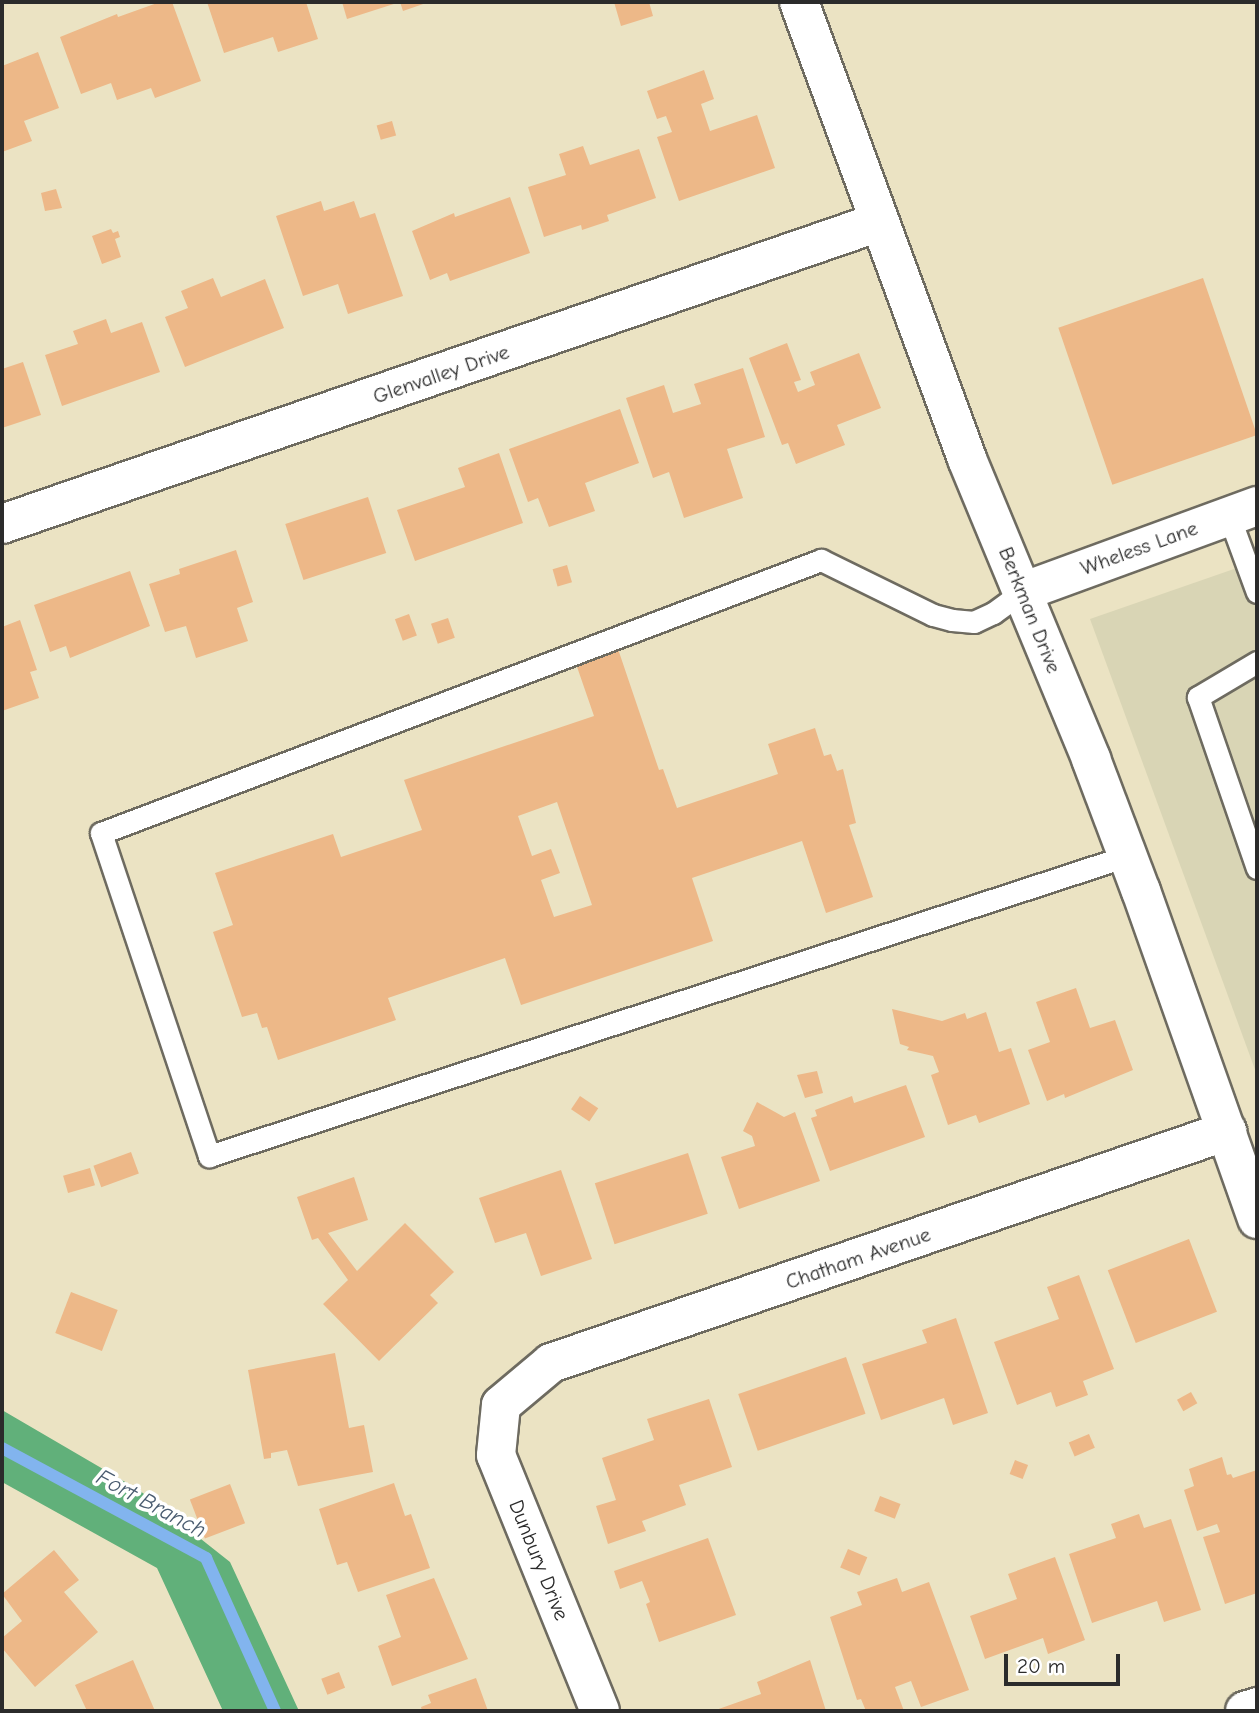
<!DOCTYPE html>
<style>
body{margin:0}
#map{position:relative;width:1259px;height:1713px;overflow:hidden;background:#ebe3c3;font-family:"Comic Neue",sans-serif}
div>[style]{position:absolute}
.built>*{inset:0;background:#d9d5b5}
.forest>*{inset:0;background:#61b07a}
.stream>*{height:12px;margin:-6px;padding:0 6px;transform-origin:6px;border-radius:6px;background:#82b4ee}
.building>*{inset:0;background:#edb888;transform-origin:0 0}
.roads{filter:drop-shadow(2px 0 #6e6b60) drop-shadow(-2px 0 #6e6b60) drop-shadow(0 2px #6e6b60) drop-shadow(0 -2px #6e6b60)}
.service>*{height:21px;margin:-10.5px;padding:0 10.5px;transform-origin:10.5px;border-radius:10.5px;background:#fff}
.minor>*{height:38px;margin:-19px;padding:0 19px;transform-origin:19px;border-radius:19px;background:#fff}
.tertiary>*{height:38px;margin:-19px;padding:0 19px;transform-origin:19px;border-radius:19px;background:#fff}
span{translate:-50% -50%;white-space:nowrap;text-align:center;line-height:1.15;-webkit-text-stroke:7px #fff;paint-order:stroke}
.street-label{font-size:21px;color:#2b2b2b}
.water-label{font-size:23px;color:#495b6f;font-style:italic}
.frame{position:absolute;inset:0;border:4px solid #2b2b2b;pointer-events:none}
.scale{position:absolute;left:1004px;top:1654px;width:116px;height:32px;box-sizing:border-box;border:4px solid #2b2b2b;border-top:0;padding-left:9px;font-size:21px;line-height:24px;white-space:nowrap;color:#2b2b2b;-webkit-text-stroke:5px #fff;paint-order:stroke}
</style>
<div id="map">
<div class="built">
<i style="clip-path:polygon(1257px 561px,1257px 1075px,1090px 619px)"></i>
</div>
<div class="forest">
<i style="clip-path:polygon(2px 1410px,139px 1490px,230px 1562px,299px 1711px,223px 1711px,157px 1568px,2px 1482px)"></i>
</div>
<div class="stream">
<i style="left:2px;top:1448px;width:232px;rotate:28.3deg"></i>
<i style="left:206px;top:1558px;width:168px;rotate:65.7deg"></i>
</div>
<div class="building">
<i style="clip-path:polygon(160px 2px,172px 2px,201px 81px,155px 98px,151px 88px,117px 100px,111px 83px,81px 94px,60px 37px,117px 14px,118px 17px)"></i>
<i style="clip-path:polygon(207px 2px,306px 2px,318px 39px,278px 52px,273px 37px,224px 53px)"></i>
<i style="clip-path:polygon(342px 2px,400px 2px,347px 19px)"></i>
<i style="clip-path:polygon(400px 2px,429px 2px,403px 11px)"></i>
<i style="clip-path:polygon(614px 2px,649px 2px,653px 16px,621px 26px)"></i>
<i style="clip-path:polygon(38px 52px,59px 108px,24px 121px,32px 141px,2px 152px,2px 66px)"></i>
<i style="clip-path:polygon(704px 70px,714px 99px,701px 104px,710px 131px,757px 115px,775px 168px,679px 201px,657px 137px,672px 132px,666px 116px,657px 119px,647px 91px)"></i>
<i style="left:392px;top:121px;width:15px;height:16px;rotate:74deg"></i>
<i style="clip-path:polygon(583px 146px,590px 165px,639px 149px,656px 198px,607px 215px,609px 221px,582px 230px,581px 225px,544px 237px,528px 187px,566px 175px,559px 154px)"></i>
<i style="clip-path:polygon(56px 189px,62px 208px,45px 211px,41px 193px)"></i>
<i style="clip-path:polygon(510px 197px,530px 253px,450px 281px,447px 273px,430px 280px,412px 231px,454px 213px,455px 217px)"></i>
<i style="clip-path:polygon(321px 201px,324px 211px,354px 201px,360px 218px,375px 213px,403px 296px,348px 314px,338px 284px,303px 296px,276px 216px)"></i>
<i style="clip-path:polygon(111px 229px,113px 233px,118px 231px,120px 237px,115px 239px,121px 257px,102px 264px,92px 236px)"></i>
<i style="clip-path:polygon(213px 278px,221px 297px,265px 279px,284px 328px,185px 367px,165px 317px,188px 308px,181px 291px)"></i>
<i style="left:1203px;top:278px;width:166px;height:153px;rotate:71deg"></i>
<i style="clip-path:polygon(106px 319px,111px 333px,142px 322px,160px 372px,62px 406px,45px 355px,78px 344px,73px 331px)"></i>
<i style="clip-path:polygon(787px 343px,801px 380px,794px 382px,798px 392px,815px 385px,810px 372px,859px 353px,881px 408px,837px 425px,845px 445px,796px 464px,788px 443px,782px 445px,749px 358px)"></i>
<i style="clip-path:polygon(23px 362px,41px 415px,2px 428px,2px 369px)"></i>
<i style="clip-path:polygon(743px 368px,765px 437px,727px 449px,743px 498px,684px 518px,669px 472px,653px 478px,626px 398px,664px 385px,673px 413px,701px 404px,694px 384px)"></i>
<i style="clip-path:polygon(620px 409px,639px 463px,585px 483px,595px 511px,549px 527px,538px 498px,528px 502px,509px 449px)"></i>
<i style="clip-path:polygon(499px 453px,523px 523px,415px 561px,397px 510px,465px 487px,458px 468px)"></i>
<i style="left:368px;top:497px;width:59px;height:87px;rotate:72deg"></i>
<i style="clip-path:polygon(236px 550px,253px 602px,237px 608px,248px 641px,196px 658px,186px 626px,165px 632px,149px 584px,180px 574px,179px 569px)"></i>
<i style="left:567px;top:565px;width:18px;height:15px;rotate:74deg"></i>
<i style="clip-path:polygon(130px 571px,150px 626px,70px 658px,66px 646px,50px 652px,34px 605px)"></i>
<i style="left:409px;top:614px;width:23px;height:15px;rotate:70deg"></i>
<i style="left:448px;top:618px;width:21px;height:18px;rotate:71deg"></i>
<i style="clip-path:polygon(20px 620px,37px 670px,30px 672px,39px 698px,2px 711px,2px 627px)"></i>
<i style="clip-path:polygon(evenodd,617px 646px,659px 770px,663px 769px,677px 808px,778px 774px,768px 744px,815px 728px,824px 756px,831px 754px,837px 771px,843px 769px,856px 823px,849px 825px,873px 897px,826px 913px,802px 841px,692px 878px,713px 941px,521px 1005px,505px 958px,388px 998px,396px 1020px,278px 1060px,267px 1027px,262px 1028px,257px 1013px,242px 1017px,213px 932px,233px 925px,215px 873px,333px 834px,341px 857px,422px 830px,404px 780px,594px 716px,575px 661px,617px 646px,557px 802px,592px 905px,554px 917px,541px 880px,560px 873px,551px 849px,532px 856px,518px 816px,557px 802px)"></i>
<i style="clip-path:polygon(1076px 988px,1090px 1028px,1115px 1020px,1133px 1070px,1065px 1098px,1064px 1094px,1047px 1101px,1028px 1050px,1050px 1042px,1036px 1002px)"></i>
<i style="clip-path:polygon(892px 1009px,942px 1021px,965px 1013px,967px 1019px,986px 1012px,999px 1052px,1011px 1048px,1030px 1104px,979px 1123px,976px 1115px,948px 1125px,931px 1075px,939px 1072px,933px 1056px,907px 1050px,909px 1047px,900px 1044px)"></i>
<i style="clip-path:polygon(817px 1071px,823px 1093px,805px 1098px,797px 1075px)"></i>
<i style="clip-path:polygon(906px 1085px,925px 1137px,830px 1171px,811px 1118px,817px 1116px,815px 1110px,852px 1096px,854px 1103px)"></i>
<i style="left:580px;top:1096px;width:22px;height:16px;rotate:34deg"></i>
<i style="clip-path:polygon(757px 1102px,784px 1117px,795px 1112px,820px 1181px,739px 1209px,721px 1157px,755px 1146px,752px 1136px,743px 1131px)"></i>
<i style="left:131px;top:1152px;width:23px;height:40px;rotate:70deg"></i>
<i style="left:688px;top:1153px;width:64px;height:98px;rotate:72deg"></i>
<i style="left:90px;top:1168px;width:18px;height:28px;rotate:74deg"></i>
<i style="clip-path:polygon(561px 1170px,592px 1259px,541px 1276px,526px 1233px,495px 1243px,479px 1198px)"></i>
<i style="clip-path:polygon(354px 1177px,368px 1220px,328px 1233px,357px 1271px,405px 1223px,454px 1272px,430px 1295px,438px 1303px,379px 1361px,323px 1304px,348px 1280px,318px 1238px,312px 1240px,297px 1197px)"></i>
<i style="left:1189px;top:1239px;width:78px;height:87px;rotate:69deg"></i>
<i style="clip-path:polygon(1079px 1275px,1114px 1369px,1083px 1381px,1088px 1395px,1056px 1407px,1051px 1392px,1017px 1405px,994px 1342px,1059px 1319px,1047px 1287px)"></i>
<i style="left:71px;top:1292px;width:50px;height:44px;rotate:21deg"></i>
<i style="clip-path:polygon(956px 1318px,988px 1413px,953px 1425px,944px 1398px,881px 1420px,862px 1364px,927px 1343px,922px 1330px)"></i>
<i style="clip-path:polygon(335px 1353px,349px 1428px,364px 1425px,373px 1472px,298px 1486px,287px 1450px,271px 1453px,271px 1458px,264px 1459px,248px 1370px)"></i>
<i style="left:846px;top:1357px;width:60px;height:114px;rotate:71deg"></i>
<i style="left:1191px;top:1392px;width:13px;height:16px;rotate:61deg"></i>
<i style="clip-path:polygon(709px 1399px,732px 1467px,679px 1485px,686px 1505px,642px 1521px,646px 1531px,608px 1544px,596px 1506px,616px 1500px,602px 1458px,654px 1440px,647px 1419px)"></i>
<i style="left:1089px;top:1434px;width:15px;height:22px;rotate:67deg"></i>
<i style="clip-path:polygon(1222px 1457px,1227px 1475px,1231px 1474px,1233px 1478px,1257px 1470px,1257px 1593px,1225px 1604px,1203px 1537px,1220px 1532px,1217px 1524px,1197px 1531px,1184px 1490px,1194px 1486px,1189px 1469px)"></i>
<i style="left:1015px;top:1460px;width:14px;height:15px;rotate:21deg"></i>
<i style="clip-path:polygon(394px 1483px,405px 1516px,411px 1514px,430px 1568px,358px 1592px,347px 1562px,337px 1565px,319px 1509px)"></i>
<i style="left:230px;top:1484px;width:42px;height:43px;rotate:69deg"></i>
<i style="left:880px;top:1496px;width:22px;height:16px;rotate:21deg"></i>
<i style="clip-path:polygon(1139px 1514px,1144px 1528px,1171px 1519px,1201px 1610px,1164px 1622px,1157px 1601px,1092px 1623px,1069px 1554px,1116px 1538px,1111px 1524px)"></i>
<i style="clip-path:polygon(708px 1538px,736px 1615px,659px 1642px,646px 1604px,650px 1602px,642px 1581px,620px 1589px,614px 1571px)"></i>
<i style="left:848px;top:1549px;width:21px;height:20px;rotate:23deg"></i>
<i style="clip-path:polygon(54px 1550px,79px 1580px,64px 1592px,98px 1632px,35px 1687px,2px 1648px,2px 1638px,22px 1621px,2px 1594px)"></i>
<i style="clip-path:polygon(1055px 1557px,1085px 1640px,1048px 1654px,1043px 1638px,985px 1659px,970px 1616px,1017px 1599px,1008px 1574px)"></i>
<i style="clip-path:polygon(434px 1578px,468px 1659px,392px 1686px,378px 1646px,401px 1637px,386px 1595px)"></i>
<i style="clip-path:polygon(897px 1578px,902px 1592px,929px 1582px,969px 1690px,921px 1707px,911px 1681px,895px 1687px,904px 1711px,866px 1711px,861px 1699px,857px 1700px,830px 1617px,862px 1605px,857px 1592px)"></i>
<i style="clip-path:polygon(133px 1660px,155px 1711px,87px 1711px,75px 1685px)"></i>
<i style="clip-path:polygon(810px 1660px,826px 1711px,713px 1711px,761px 1694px,757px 1682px)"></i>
<i style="left:339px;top:1672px;width:17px;height:19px;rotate:69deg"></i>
<i style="clip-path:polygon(476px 1678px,488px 1711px,422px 1711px,421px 1707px,431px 1703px,428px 1695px)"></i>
</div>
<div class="roads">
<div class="service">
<i style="left:1229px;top:516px;width:81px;rotate:69.8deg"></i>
<i style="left:1022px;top:592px;width:36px;rotate:144deg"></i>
<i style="left:993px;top:613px;width:21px;rotate:155deg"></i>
<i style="left:974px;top:622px;width:22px;rotate:-175deg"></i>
<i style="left:952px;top:620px;width:20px;rotate:-165deg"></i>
<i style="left:933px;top:615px;width:125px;rotate:-153.8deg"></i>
<i style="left:821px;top:560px;width:770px;rotate:159.23deg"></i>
<i style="left:101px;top:833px;width:341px;rotate:71.5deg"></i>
<i style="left:209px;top:1156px;width:966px;rotate:-18.1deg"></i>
<i style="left:1257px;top:662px;width:69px;rotate:149.3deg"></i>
<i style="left:1198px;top:697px;width:181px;rotate:71deg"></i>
</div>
<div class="minor">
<i style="left:2px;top:524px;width:928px;rotate:-19deg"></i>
<i style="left:1022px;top:592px;width:250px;rotate:-20.1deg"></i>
<i style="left:600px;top:1711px;width:276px;rotate:-112.1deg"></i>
<i style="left:496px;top:1455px;width:50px;rotate:-84.3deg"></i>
<i style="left:501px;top:1405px;width:65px;rotate:-40deg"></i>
<i style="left:551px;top:1363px;width:715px;rotate:-18.94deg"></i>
</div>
<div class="tertiary">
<i style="left:799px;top:2px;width:487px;rotate:69.8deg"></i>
<i style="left:967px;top:459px;width:325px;rotate:67.5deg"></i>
<i style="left:1091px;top:759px;width:141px;rotate:69.3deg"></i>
<i style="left:1141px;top:891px;width:348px;rotate:70.5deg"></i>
<i style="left:1245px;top:1711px;width:13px;rotate:-18deg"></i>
</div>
</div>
<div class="street-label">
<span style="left:441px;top:374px;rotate:-19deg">Glenvalley Drive</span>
<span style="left:1139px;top:548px;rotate:-20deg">Wheless Lane</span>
<span style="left:1030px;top:610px;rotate:68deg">Berkman Drive</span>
<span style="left:858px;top:1258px;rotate:-19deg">Chatham Avenue</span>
<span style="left:539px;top:1560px;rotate:68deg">Dunbury Drive</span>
</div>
<div class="water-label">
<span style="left:151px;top:1504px;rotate:28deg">Fort Branch</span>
</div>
<div class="frame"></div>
<div class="scale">20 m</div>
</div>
